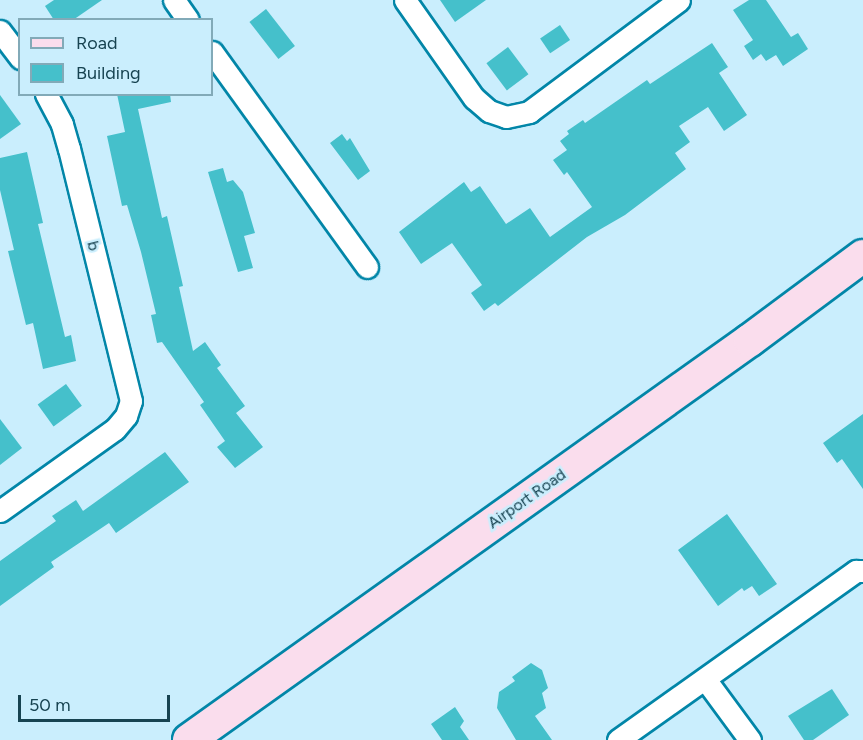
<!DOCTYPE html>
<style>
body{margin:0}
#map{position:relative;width:863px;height:740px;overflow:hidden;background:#caeefd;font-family:Figtree,sans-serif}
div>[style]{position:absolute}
.building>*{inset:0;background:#45c0cb;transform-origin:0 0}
.roads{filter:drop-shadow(2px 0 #0286a8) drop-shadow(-2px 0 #0286a8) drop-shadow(0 2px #0286a8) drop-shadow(0 -2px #0286a8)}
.street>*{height:21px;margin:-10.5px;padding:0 10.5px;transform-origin:10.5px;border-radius:10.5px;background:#fff}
.primary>*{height:32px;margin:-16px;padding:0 16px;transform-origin:16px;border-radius:16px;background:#fadded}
span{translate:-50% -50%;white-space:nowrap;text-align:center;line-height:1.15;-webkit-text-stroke:5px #caeefd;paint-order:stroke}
.street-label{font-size:16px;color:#174351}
.legend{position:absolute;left:18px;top:18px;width:195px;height:78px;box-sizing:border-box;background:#caeefd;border:2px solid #82aab8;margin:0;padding:8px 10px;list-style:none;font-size:18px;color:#174351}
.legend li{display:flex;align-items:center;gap:12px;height:30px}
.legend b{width:30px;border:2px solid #82aab8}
.scale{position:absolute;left:18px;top:695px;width:152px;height:27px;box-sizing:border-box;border:3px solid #174351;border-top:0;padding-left:8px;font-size:18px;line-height:21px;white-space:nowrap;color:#174351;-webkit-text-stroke:4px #caeefd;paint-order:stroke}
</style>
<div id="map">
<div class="building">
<i style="clip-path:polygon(54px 0,102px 0,73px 20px,54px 20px,45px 6px)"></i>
<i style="clip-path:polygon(440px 0,486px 0,455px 22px)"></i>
<i style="clip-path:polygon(749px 0,766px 0,791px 37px,798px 33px,808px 49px,783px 66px,776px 55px,766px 61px,761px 54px,753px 60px,744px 46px,753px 40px,733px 10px)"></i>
<i style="left:266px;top:9px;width:47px;height:21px;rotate:52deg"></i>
<i style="left:560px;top:25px;width:18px;height:24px;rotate:56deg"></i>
<i style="clip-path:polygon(712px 43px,728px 67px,719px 73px,747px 115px,724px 131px,708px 107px,679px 126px,690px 142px,675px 153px,686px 169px,625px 215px,587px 237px,498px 306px,495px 303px,484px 311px,471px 293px,482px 285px,452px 243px,421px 264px,399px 232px,464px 182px,471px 192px,480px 186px,506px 224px,530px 208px,550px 237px,592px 207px,567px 172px,564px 175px,553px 160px,567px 150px,560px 141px,569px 134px,567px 131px,583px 120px,585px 123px,647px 80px,650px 84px)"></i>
<i style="left:508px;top:47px;width:34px;height:27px;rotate:53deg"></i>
<i style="clip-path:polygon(117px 94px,170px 94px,171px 102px,138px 109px,162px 218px,167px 216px,183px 286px,179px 287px,193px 351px,205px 342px,221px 365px,217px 368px,245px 406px,236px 413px,263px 447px,235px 468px,217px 447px,225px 441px,200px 405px,204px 402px,162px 342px,157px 343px,151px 315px,156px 314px,141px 252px,127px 205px,122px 206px,107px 136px,125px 132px)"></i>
<i style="clip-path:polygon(0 95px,21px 124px,0 139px)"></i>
<i style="clip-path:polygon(342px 134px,347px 141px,350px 138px,370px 171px,358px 180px,330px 143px)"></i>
<i style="clip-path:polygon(27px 152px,43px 223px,38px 224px,65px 337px,71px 335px,76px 361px,43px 369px,33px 323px,26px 325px,8px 251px,14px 250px,0 190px,0 158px)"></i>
<i style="clip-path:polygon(223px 168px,227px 182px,233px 180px,243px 192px,255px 233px,244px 236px,253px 268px,238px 272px,208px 172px)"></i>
<i style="left:66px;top:384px;width:27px;height:35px;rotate:54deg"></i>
<i style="clip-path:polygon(863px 414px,863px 489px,842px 459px,837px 463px,823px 443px)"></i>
<i style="clip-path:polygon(0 419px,22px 448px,0 465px)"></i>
<i style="clip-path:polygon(165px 452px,189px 482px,116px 533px,109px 523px,51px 562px,54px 567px,0 606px,0 561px,56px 521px,52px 516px,76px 500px,83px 511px)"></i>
<i style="clip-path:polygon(727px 514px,777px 584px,759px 596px,752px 586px,744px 591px,742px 588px,718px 606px,678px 550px)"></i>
<i style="clip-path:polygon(531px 663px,542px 670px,548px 688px,542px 693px,546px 708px,535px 716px,552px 740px,516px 740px,497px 708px,499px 692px,515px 681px,512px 677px)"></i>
<i style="clip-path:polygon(832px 689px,849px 715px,813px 740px,804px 740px,788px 716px)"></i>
<i style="clip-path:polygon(455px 707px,464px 721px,460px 727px,469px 740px,442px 740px,431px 724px)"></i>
</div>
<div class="roads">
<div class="street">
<i style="left:174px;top:0;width:24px;rotate:55deg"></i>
<i style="left:405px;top:0;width:120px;rotate:54.9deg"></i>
<i style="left:474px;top:98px;width:20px;rotate:41deg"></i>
<i style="left:489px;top:111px;width:18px;rotate:19deg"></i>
<i style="left:506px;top:117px;width:24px;rotate:-12deg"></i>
<i style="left:529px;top:112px;width:187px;rotate:-36.7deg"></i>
<i style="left:0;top:31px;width:34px;rotate:53deg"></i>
<i style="left:212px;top:52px;width:265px;rotate:54.2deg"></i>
<i style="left:0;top:511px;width:141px;rotate:-35.5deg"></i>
<i style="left:115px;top:429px;width:17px;rotate:-50deg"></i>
<i style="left:126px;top:416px;width:16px;rotate:-72deg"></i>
<i style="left:131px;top:401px;width:260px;rotate:-103.8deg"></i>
<i style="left:69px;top:149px;width:26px;rotate:-106deg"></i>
<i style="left:62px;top:124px;width:34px;rotate:-118deg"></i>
<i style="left:705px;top:679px;width:76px;rotate:53.6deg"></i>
<i style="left:618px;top:740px;width:292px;rotate:-35.4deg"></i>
<i style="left:856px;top:571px;width:7px"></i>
</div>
<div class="primary">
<i style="left:189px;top:740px;width:689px;rotate:-35.49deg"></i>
<i style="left:750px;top:340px;width:141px;rotate:-36.6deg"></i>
</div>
</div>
<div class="street-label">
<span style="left:93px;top:246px;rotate:76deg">b</span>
<span style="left:527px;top:499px;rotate:-35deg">Airport Road</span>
</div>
<ul class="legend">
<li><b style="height:8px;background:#fadded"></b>Road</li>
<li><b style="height:16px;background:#45c0cb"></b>Building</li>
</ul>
<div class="scale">50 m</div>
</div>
